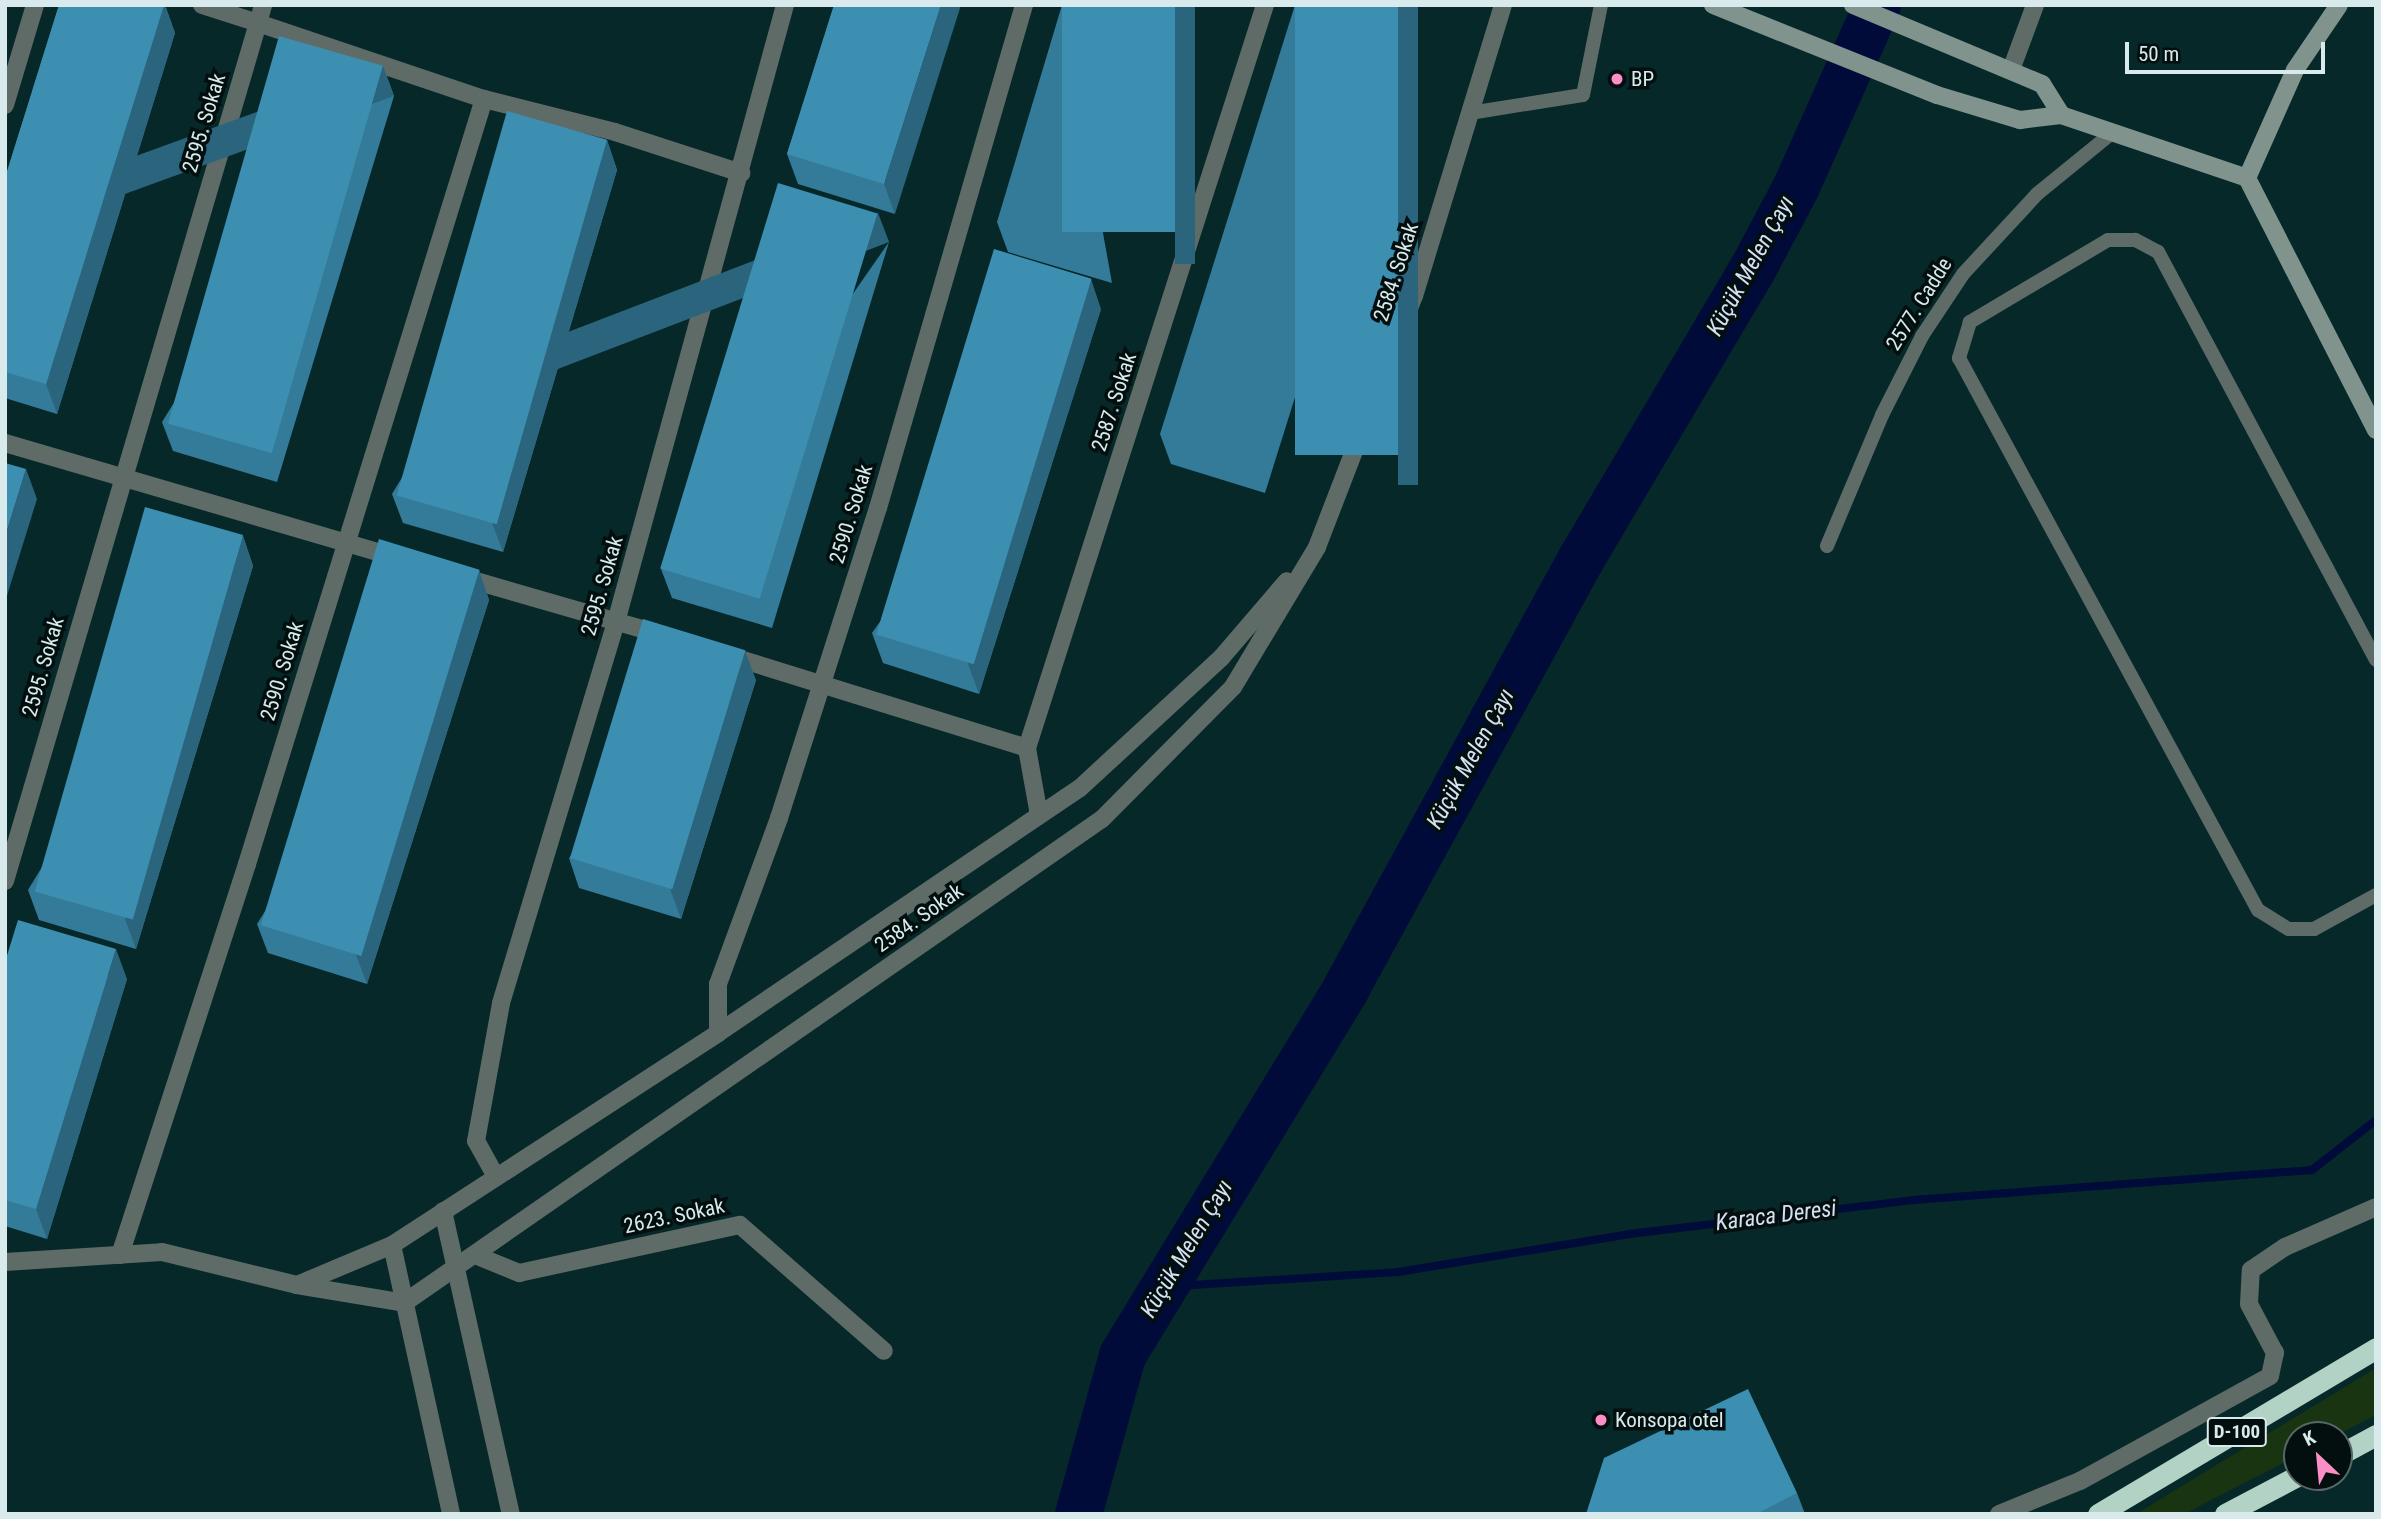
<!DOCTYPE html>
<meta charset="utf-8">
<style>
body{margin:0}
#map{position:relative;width:2381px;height:1519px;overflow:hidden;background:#062829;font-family:"Roboto Condensed",sans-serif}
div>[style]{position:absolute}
.green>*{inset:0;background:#183411}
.stream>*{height:8px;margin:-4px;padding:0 4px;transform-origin:4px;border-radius:4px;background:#000b3a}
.river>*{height:47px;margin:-23.5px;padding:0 23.5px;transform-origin:23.5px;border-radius:23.5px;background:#000b3a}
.lane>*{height:14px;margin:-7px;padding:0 7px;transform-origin:7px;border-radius:7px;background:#5f6b66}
.street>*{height:18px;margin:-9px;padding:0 9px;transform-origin:9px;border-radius:9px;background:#5f6b66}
.secondary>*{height:18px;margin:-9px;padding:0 9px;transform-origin:9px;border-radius:9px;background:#80948d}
.highway>*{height:21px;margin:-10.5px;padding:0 10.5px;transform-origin:10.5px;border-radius:10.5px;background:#b2d2c5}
.wall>*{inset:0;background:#347b99}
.shaded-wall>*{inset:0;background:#2b647d;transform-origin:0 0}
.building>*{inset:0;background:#3d8fb2;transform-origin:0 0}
.dots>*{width:19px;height:19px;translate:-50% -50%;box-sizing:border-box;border:4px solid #030e0f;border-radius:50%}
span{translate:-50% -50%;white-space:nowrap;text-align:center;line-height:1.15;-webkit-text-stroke:7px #030e0f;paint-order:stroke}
.shield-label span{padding:2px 5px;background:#030e0f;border:2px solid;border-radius:5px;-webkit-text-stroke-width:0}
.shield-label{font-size:19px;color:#d8eaeb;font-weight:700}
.poi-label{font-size:21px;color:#d8eaeb}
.left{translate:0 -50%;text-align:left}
.street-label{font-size:21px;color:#d8eaeb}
.water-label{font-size:23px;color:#d6e0f0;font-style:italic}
.frame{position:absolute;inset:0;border:7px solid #d8eaeb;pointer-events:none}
.north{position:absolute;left:2283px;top:1421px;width:70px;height:70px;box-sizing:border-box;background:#030e0f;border:2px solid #586667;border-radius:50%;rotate:334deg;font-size:19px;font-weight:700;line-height:28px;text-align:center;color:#d8eaeb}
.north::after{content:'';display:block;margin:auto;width:24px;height:32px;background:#fb8fc5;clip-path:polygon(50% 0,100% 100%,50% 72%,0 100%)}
.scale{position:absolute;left:2125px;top:42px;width:200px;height:32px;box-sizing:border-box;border:4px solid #d8eaeb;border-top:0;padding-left:9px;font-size:21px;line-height:24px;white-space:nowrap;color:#d8eaeb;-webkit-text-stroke:5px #030e0f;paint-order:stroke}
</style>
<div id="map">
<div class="green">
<i style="clip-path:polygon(2376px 1368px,2376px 1415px,2337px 1435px,2297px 1435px,2297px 1456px,2184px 1514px,2136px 1514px)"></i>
</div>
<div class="stream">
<i style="left:1161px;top:1287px;width:237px;rotate:-3.6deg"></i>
<i style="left:1398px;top:1272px;width:234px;rotate:-9.3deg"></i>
<i style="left:1629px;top:1234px;width:286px;rotate:-6.8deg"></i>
<i style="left:1913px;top:1200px;width:400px;rotate:-4.3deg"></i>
<i style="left:2312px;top:1170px;width:81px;rotate:-38deg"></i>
</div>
<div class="river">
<i style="left:1078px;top:1514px;width:165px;rotate:-74.5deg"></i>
<i style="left:1122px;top:1355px;width:429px;rotate:-58.6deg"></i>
<i style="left:1345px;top:989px;width:491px;rotate:-61.3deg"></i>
<i style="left:1581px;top:558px;width:334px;rotate:-59.4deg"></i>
<i style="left:1751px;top:271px;width:96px;rotate:-62.1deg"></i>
<i style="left:1796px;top:186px;width:198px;rotate:-65.9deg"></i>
</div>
<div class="lane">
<i style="left:1470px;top:113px;width:114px;rotate:-9.1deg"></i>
<i style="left:1583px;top:95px;width:92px;rotate:-78.7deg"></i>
<i style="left:1827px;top:546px;width:142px;rotate:-67.2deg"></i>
<i style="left:1882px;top:415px;width:89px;rotate:-63.1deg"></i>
<i style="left:1922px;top:336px;width:74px;rotate:-56.5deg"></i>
<i style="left:1963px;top:274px;width:109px;rotate:-47.2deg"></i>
<i style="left:2037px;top:194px;width:98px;rotate:-39.2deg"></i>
<i style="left:2376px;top:660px;width:463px;rotate:-118.1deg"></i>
<i style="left:2158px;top:252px;width:26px;rotate:-152deg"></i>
<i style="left:2135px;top:240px;width:27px;rotate:180deg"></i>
<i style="left:2108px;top:240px;width:161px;rotate:149.3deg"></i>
<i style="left:1970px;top:322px;width:38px;rotate:107deg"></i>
<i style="left:1959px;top:358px;width:628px;rotate:61.56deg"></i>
<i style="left:2258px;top:910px;width:36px;rotate:32deg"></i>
<i style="left:2289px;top:929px;width:25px"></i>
<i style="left:2314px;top:929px;width:71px;rotate:-28.7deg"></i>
</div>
<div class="street">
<i style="left:202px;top:5px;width:59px;rotate:17.8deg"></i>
<i style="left:258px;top:23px;width:19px;rotate:-74deg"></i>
<i style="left:2011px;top:70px;width:69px;rotate:-69.7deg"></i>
<i style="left:5px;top:105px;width:104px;rotate:-73.3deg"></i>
<i style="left:5px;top:443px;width:409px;rotate:16.3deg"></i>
<i style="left:462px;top:577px;width:206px;rotate:16.1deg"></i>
<i style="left:727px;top:655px;width:314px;rotate:17.2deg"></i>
<i style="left:1039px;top:815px;width:68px;rotate:-100.2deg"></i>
<i style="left:1027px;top:748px;width:780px;rotate:-72.24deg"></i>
<i style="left:5px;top:881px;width:895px;rotate:-73.57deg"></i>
<i style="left:258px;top:23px;width:238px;rotate:18.6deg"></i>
<i style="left:484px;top:99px;width:135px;rotate:14.1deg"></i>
<i style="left:615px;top:132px;width:133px;rotate:18deg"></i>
<i style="left:718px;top:1033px;width:49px;rotate:-90deg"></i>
<i style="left:718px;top:984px;width:177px;rotate:-69.8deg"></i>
<i style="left:779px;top:818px;width:325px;rotate:-72.3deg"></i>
<i style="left:878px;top:508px;width:524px;rotate:-73.81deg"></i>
<i style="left:495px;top:1175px;width:39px;rotate:-119deg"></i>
<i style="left:476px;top:1141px;width:140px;rotate:-79.7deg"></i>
<i style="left:501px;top:1003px;width:398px;rotate:-73.2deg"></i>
<i style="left:616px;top:622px;width:640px;rotate:-74.68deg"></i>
<i style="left:443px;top:1211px;width:311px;rotate:77.4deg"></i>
<i style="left:392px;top:1245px;width:275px;rotate:77.6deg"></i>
<i style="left:120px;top:1255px;width:411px;rotate:-72deg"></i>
<i style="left:247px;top:864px;width:801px;rotate:-72.79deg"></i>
<i style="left:475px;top:1255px;width:48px;rotate:22.2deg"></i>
<i style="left:519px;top:1273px;width:226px;rotate:-12.3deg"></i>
<i style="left:740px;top:1225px;width:191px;rotate:41.2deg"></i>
<i style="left:5px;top:1262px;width:157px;rotate:-3.6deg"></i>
<i style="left:162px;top:1252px;width:139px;rotate:13.7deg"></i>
<i style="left:297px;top:1285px;width:109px;rotate:9.5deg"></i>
<i style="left:404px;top:1303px;width:849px;rotate:-34.74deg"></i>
<i style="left:1102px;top:819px;width:186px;rotate:-45.2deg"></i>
<i style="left:1233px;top:687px;width:163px;rotate:-59deg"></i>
<i style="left:1317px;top:547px;width:269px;rotate:-68.9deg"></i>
<i style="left:1414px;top:296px;width:304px;rotate:-73deg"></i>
<i style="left:297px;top:1285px;width:103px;rotate:-22.8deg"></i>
<i style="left:392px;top:1245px;width:389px;rotate:-33deg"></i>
<i style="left:718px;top:1033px;width:437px;rotate:-34.1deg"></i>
<i style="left:1080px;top:788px;width:192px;rotate:-42.7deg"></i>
<i style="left:1221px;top:658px;width:101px;rotate:-49.4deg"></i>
<i style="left:1999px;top:1514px;width:87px;rotate:-22.2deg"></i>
<i style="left:2080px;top:1481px;width:217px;rotate:-28.9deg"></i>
<i style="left:2270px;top:1376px;width:24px;rotate:-78deg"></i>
<i style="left:2275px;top:1353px;width:55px;rotate:-118deg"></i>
<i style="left:2249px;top:1304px;width:34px;rotate:-87deg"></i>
<i style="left:2251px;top:1270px;width:41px;rotate:-34.1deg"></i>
<i style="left:2285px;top:1247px;width:99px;rotate:-23.7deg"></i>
</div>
<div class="secondary">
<i style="left:1713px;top:5px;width:241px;rotate:21.9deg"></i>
<i style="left:1937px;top:95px;width:87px;rotate:16.8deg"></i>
<i style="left:2020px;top:120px;width:41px;rotate:-7deg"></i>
<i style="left:2061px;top:115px;width:196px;rotate:18.7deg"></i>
<i style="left:2247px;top:178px;width:283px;rotate:62.9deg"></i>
<i style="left:1853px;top:5px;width:205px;rotate:22.7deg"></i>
<i style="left:2042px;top:84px;width:36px;rotate:58deg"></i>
<i style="left:2247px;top:178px;width:118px;rotate:-66deg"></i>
<i style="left:2295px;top:70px;width:78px;rotate:-55.9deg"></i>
</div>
<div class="highway">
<i style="left:2339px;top:1455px;width:42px;rotate:-28.4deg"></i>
<i style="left:2098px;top:1514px;width:324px;rotate:-30.8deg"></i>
<i style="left:2225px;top:1514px;width:81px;rotate:-27.8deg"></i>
</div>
<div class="wall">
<i style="clip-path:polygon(59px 5px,165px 5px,175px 33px,57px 414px,5px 398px,5px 178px)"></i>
<i style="clip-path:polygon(834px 5px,895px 214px,798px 184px,787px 154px)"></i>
<i style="clip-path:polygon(1062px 5px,1112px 283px,1008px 252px,997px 222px)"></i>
<i style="clip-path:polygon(1295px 5px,1418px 5px,1265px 493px,1171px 464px,1160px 434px)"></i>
<i style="clip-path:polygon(383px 66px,394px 96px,277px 482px,173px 451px,162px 422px)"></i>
<i style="clip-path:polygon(607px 140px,617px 170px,503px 552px,403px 523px,392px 494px)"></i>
<i style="clip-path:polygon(889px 242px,772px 628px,672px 598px,661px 569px)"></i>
<i style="clip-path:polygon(1101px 309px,979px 694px,883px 663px,872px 633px)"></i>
<i style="clip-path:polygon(243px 536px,253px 566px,136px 949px,39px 920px,28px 890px)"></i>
<i style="clip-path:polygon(479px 570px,489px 600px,367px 984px,268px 953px,257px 924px)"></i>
<i style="clip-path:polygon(756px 680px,681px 919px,579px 888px,569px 858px)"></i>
<i style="clip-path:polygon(5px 962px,127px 979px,47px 1239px,5px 1226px)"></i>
<i style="clip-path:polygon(1797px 1493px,1805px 1514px,1586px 1514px)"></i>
</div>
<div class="shaded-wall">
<i style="clip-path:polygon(164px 5px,165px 5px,175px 33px,57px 414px,46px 384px)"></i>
<i style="clip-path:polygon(941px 5px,961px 5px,895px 214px,884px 184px)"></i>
<i style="left:1175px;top:5px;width:20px;height:259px"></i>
<i style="left:1398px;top:5px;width:20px;height:480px"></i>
<i style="left:383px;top:66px;width:32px;height:404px;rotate:70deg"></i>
<i style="clip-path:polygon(607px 140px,617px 170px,503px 552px,492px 523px)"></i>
<i style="left:878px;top:213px;width:31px;height:403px;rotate:69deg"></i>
<i style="clip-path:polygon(1091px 279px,1101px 309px,979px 694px,968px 664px)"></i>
<i style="clip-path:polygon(26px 469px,37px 499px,5px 602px,5px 537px)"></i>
<i style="clip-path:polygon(243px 536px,253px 566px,136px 949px,125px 919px)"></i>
<i style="clip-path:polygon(479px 570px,489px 600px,367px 984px,356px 955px)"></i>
<i style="clip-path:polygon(745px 651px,756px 680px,681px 919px,670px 889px)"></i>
<i style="clip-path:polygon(116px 949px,127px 979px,47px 1239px,36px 1209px)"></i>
</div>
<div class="building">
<i style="clip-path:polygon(59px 5px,164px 5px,46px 384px,5px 372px,5px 178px)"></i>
<i style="clip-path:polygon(834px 5px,941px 5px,884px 184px,787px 154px)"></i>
<i style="left:1062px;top:5px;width:113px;height:227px"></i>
<i style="left:1295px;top:5px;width:103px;height:450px"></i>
<i style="left:279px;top:36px;width:108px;height:403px;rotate:16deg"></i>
<i style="left:507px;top:111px;width:104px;height:400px;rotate:16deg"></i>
<i style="left:778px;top:183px;width:104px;height:403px;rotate:17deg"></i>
<i style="left:994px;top:249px;width:102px;height:403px;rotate:17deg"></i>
<i style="clip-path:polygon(5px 463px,26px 469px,5px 537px)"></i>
<i style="left:145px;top:507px;width:102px;height:400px;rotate:16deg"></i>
<i style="left:379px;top:539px;width:105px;height:404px;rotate:17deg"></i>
<i style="left:643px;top:619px;width:107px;height:250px;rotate:17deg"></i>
<i style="clip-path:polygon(18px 920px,116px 949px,36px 1209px,5px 1200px,5px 962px)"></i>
<i style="clip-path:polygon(1748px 1389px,1797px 1493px,1756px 1514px,1586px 1514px,1604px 1458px)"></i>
</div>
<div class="dots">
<i style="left:1617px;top:79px;background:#fb8fc5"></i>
<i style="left:1601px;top:1420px;background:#fb8fc5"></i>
</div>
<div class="shield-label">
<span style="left:2237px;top:1432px">D-100</span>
</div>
<div class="poi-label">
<span class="left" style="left:1631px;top:79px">BP</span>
<span class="left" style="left:1615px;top:1420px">Konsopa otel</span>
</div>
<div class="street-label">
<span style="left:204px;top:123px;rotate:-73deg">2595. Sokak</span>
<span style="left:1396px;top:272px;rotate:-72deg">2584. Sokak</span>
<span style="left:1919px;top:304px;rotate:-58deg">2577. Cadde</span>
<span style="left:1114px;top:402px;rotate:-72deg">2587. Sokak</span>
<span style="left:851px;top:514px;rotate:-73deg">2590. Sokak</span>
<span style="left:602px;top:586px;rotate:-74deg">2595. Sokak</span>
<span style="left:43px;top:667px;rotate:-74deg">2595. Sokak</span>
<span style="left:282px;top:671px;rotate:-73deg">2590. Sokak</span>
<span style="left:919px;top:918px;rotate:-35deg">2584. Sokak</span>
<span style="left:674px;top:1216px;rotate:-12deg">2623. Sokak</span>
</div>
<div class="water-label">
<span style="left:1751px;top:266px;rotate:-61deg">Küçük Melen Çayı</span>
<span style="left:1471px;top:759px;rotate:-61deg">Küçük Melen Çayı</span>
<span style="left:1776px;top:1216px;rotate:-7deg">Karaca Deresi</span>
<span style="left:1187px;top:1249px;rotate:-59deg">Küçük Melen Çayı</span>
</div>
<div class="frame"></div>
<div class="north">K</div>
<div class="scale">50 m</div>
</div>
